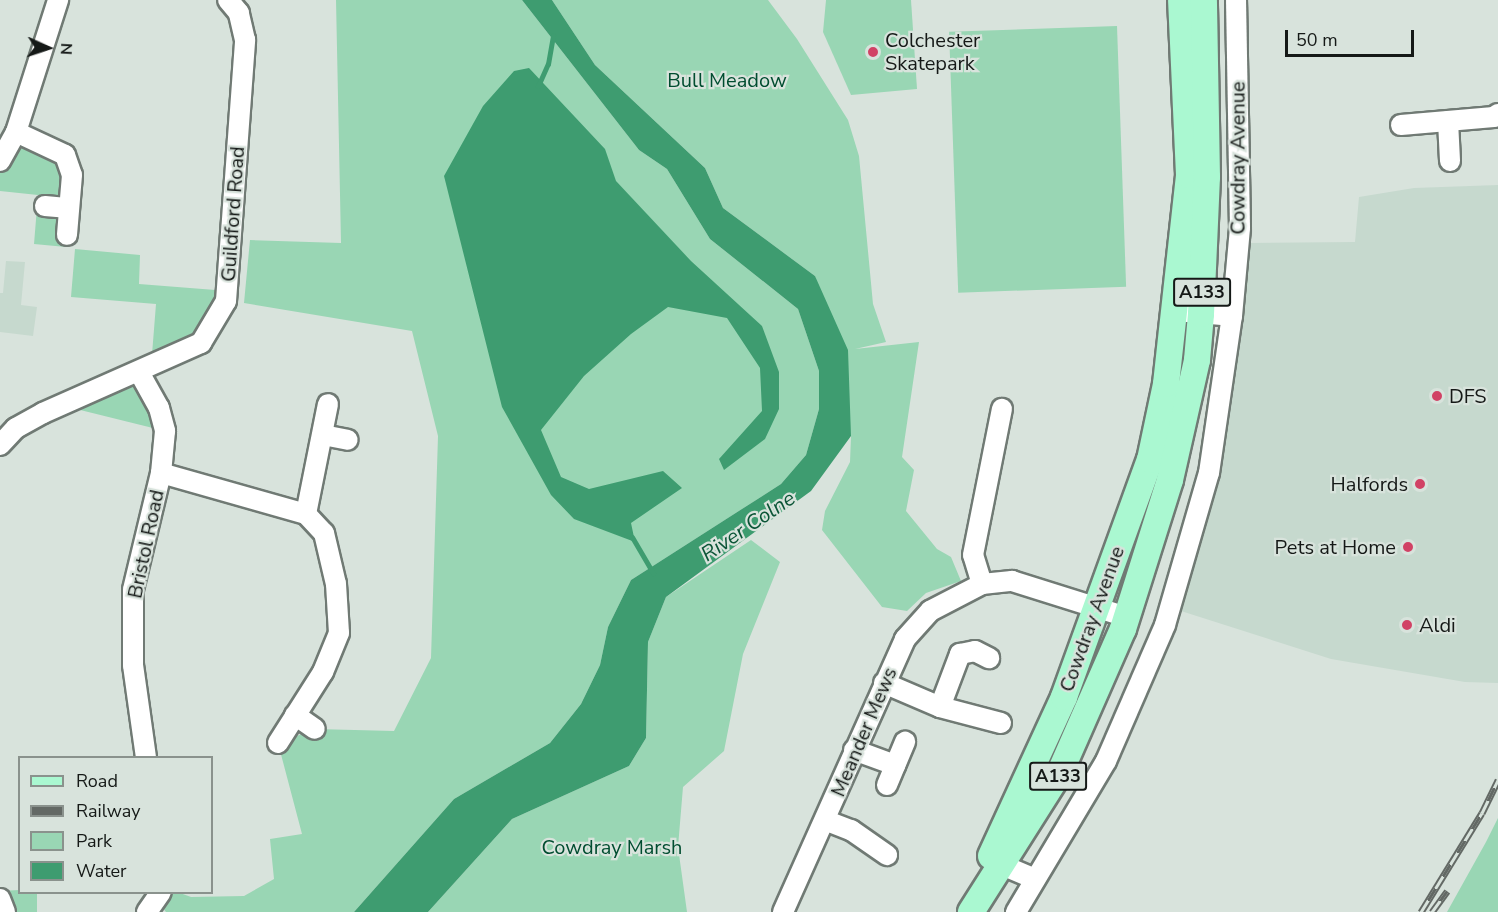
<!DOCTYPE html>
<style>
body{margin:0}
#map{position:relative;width:1498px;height:912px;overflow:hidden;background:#d8e3dc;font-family:"Nunito Sans",sans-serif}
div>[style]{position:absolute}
.built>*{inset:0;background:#c6d9ce}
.green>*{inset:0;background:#99d6b4;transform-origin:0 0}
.water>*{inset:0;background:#3e9c70}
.stream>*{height:5px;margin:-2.5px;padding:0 2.5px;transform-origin:2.5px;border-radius:2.5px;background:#3e9c70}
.roads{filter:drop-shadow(2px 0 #707a74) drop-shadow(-2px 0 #707a74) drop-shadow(0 2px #707a74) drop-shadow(0 -2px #707a74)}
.minor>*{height:20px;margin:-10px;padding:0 10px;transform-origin:10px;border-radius:10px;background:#fff}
.major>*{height:26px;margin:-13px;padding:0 13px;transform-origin:13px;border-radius:13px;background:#aaf8d1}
.rail>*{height:7px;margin-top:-3.5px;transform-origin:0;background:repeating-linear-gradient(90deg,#d8e3dc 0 14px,#636965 0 28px);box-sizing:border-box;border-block:2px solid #636965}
.dots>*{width:16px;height:16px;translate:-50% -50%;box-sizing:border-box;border:3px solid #d8e3dc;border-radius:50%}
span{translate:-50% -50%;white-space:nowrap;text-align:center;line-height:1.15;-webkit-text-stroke:4.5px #d8e3dc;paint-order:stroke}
.shield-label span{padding:2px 4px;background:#d8e3dc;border:2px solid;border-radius:4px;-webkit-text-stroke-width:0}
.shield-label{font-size:18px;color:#151917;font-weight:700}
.poi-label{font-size:20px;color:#151917}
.left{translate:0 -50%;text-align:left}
.right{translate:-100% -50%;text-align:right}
.park-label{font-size:20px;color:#004d30}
.street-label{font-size:20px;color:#151917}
.water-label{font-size:21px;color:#0b5537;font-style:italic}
.legend{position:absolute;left:18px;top:756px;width:195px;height:138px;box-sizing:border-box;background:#d8e3dc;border:2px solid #8a928d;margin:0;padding:8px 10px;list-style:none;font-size:18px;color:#151917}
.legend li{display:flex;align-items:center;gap:12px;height:30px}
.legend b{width:30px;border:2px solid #8a928d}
.north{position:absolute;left:18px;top:18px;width:60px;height:60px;-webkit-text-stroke:4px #d8e3dc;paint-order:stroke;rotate:93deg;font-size:16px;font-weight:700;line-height:24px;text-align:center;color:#151917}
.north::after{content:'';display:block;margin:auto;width:21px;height:27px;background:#151917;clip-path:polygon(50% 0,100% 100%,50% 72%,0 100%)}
.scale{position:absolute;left:1285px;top:30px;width:129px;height:27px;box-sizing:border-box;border:3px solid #151917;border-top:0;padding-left:8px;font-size:18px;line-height:21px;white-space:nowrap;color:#151917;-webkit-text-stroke:4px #d8e3dc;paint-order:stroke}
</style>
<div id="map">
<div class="built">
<i style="clip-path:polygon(1498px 185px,1498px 683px,1465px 682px,1331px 659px,1181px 611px,1241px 323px,1249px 243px,1355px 242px,1359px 197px,1414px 188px)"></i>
<i style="clip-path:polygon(6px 261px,25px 262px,21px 305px,37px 307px,33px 336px,0 332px,0 293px,3px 293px)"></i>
</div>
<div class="green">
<i style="clip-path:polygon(336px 0,522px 0,639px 150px,667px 169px,710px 239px,798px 309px,819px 371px,819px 409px,806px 455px,781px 484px,631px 580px,608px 627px,600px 665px,581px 704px,550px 743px,454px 799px,354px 912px,166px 912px,158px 902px,161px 893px,180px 893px,191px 897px,244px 896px,274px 879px,270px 839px,302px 834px,278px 743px,315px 729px,394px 731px,431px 658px,438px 436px,412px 331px,244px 303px,250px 240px,341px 243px)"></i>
<i style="clip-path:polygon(552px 0,768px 0,797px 39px,848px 120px,859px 156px,873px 304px,886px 342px,855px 349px,919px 342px,902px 457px,914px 470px,906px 511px,937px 549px,951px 557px,961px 581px,926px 593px,907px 611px,882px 607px,822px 530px,825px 511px,850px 462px,851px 436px,815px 276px,723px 208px,705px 168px,595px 65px)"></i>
<i style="clip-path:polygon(826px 0,911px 0,917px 89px,851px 95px,823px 32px)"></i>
<i style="left:1117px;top:26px;width:261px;height:168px;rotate:88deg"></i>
<i style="clip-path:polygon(16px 132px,65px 155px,72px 175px,66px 247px,34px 244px,38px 195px,0 191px,0 161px)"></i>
<i style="clip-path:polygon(75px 249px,140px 255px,139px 284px,228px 291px,201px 343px,151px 367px,156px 304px,71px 297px)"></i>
<i style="clip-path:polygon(139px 372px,165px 431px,60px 405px)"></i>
<i style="clip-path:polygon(751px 540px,780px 562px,743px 654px,724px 751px,683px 787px,678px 847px,687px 912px,428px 912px,512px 819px,629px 766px,646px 738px,648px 642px,666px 597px)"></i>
<i style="clip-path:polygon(1498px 818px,1498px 912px,1447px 912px,1486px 842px)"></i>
<i style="clip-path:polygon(19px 890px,37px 893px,37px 912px,5px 912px,0 891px)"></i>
</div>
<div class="water">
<i style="clip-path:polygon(522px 0,552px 0,595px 65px,705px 168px,723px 208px,815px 276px,848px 350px,851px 436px,811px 491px,666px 597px,648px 642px,646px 738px,629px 766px,512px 819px,428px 912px,354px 912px,454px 799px,550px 743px,581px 704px,600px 665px,608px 627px,631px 580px,781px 484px,806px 455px,819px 409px,819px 371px,798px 309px,710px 239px,667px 169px,639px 150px)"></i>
<i style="clip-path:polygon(529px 68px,605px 149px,616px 181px,691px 261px,762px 326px,779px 372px,779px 409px,765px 439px,724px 470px,719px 459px,762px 411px,760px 368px,727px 318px,668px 307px,631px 334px,584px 376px,541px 430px,561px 477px,589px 489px,663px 471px,682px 488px,631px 523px,635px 542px,574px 519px,551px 495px,502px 407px,444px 176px,483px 106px,514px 71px)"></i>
</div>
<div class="stream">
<i style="left:538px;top:86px;width:24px;rotate:-66deg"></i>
<i style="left:548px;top:64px;width:29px;rotate:-80deg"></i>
<i style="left:632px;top:537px;width:42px;rotate:59.7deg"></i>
</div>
<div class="roads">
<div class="minor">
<i style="left:1448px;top:121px;width:40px;rotate:87.1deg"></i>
<i style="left:1401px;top:125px;width:93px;rotate:-4.9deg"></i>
<i style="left:1494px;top:117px;width:5px;rotate:-37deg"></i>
<i style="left:16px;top:132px;width:54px;rotate:25.1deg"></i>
<i style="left:65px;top:155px;width:21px;rotate:71deg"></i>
<i style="left:72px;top:175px;width:60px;rotate:94.8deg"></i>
<i style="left:0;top:161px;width:33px;rotate:-61deg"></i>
<i style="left:16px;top:132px;width:139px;rotate:-72.3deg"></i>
<i style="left:45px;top:206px;width:24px;rotate:5deg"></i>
<i style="left:1175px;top:311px;width:57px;rotate:5deg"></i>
<i style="left:139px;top:372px;width:41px;rotate:60.9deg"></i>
<i style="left:159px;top:408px;width:24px;rotate:75deg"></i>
<i style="left:165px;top:431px;width:42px;rotate:95.4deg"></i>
<i style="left:161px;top:473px;width:120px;rotate:103.5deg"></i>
<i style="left:133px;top:590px;width:75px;rotate:90deg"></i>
<i style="left:133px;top:665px;width:94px;rotate:82deg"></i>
<i style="left:323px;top:435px;width:25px;rotate:11deg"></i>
<i style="left:0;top:445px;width:23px;rotate:-47deg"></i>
<i style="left:16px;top:428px;width:31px;rotate:-29deg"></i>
<i style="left:43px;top:413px;width:173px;rotate:-23.9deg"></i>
<i style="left:201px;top:343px;width:49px;rotate:-59.2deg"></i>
<i style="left:226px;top:301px;width:262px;rotate:-85.8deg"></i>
<i style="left:245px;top:40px;width:28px;rotate:-103deg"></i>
<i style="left:239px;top:13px;width:17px;rotate:-130deg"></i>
<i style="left:161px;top:473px;width:151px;rotate:15.8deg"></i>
<i style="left:306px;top:514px;width:26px;rotate:47deg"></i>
<i style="left:324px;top:533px;width:52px;rotate:76.8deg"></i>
<i style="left:336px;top:584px;width:49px;rotate:86.5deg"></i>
<i style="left:339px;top:633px;width:42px;rotate:112.3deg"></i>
<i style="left:323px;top:672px;width:84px;rotate:122.4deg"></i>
<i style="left:306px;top:514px;width:112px;rotate:-78.7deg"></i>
<i style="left:982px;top:584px;width:30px;rotate:-107deg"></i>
<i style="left:973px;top:555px;width:149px;rotate:-78.8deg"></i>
<i style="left:884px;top:683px;width:61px;rotate:23.2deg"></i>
<i style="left:940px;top:707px;width:63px;rotate:14.7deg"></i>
<i style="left:940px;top:707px;width:57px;rotate:-69.3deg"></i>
<i style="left:960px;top:654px;width:15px;rotate:-11deg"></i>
<i style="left:975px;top:651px;width:16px;rotate:27deg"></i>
<i style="left:295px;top:715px;width:24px;rotate:35deg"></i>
<i style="left:854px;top:750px;width:44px;rotate:20.1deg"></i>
<i style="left:887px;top:785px;width:47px;rotate:-67.3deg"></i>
<i style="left:827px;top:821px;width:26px;rotate:21deg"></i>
<i style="left:851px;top:830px;width:44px;rotate:34.8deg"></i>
<i style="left:1002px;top:865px;width:36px;rotate:23deg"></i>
<i style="left:0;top:899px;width:14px;rotate:69deg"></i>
<i style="left:147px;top:912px;width:24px;rotate:-55deg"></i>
<i style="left:783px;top:912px;width:299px;rotate:-65.9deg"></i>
<i style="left:905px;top:639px;width:38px;rotate:-48deg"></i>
<i style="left:930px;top:611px;width:59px;rotate:-27.4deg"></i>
<i style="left:982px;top:584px;width:30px;rotate:-6deg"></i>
<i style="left:1012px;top:581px;width:121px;rotate:17.4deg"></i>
<i style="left:1016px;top:912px;width:176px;rotate:-59.2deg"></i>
<i style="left:1106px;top:761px;width:148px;rotate:-66.5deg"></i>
<i style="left:1165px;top:625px;width:158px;rotate:-73.9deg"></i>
<i style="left:1209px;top:473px;width:159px;rotate:-81.7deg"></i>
<i style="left:1232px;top:316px;width:88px;rotate:-84.8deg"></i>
<i style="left:1240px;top:228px;width:228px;rotate:-91deg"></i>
</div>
<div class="major">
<i style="left:991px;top:856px;width:175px;rotate:-65.3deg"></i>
<i style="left:1064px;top:697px;width:252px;rotate:-70.1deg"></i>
<i style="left:1150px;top:460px;width:78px;rotate:-78.1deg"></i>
<i style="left:1166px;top:384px;width:210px;rotate:-83.7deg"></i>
<i style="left:1189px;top:175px;width:175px;rotate:-92.6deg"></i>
<i style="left:971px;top:912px;width:168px;rotate:-57.6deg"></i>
<i style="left:1061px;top:770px;width:154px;rotate:-66.3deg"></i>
<i style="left:1123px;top:629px;width:156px;rotate:-72.5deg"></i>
<i style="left:1170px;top:480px;width:123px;rotate:-77.3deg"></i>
<i style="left:1197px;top:360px;width:46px;rotate:-85deg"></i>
<i style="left:1201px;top:314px;width:137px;rotate:-87.5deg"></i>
<i style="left:1207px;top:177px;width:177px;rotate:-91deg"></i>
</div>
</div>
<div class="rail">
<i style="left:1421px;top:912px;width:116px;rotate:-58.4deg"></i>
<i style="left:1482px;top:813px;width:37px;rotate:-64deg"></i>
<i style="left:1432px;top:912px;width:26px;rotate:-54deg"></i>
</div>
<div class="dots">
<i style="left:873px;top:52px;background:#d14265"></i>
<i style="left:1437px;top:396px;background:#d14265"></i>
<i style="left:1420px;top:484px;background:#d14265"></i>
<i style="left:1408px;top:547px;background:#d14265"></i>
<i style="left:1407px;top:625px;background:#d14265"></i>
</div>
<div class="shield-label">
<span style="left:1202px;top:292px">A133</span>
<span style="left:1058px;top:776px">A133</span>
</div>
<div class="poi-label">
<span class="left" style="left:885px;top:52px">Colchester<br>Skatepark</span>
<span class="left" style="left:1449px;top:396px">DFS</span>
<span class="right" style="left:1408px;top:484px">Halfords</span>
<span class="right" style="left:1396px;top:547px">Pets at Home</span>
<span class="left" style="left:1419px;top:625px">Aldi</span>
</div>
<div class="park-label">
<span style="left:727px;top:80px">Bull Meadow</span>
<span style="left:612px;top:847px">Cowdray Marsh</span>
</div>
<div class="street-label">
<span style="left:1238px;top:158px;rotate:-90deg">Cowdray Avenue</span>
<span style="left:233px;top:214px;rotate:-86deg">Guildford Road</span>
<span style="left:146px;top:544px;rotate:-78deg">Bristol Road</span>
<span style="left:1092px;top:619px;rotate:-70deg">Cowdray Avenue</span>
<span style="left:864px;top:732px;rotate:-67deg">Meander Mews</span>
</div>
<div class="water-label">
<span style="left:748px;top:526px;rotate:-34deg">River Colne</span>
</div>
<ul class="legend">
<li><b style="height:8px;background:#aaf8d1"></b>Road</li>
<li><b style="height:8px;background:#636965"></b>Railway</li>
<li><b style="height:16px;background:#99d6b4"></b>Park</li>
<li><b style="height:16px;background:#3e9c70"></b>Water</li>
</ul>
<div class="north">N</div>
<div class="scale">50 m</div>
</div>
